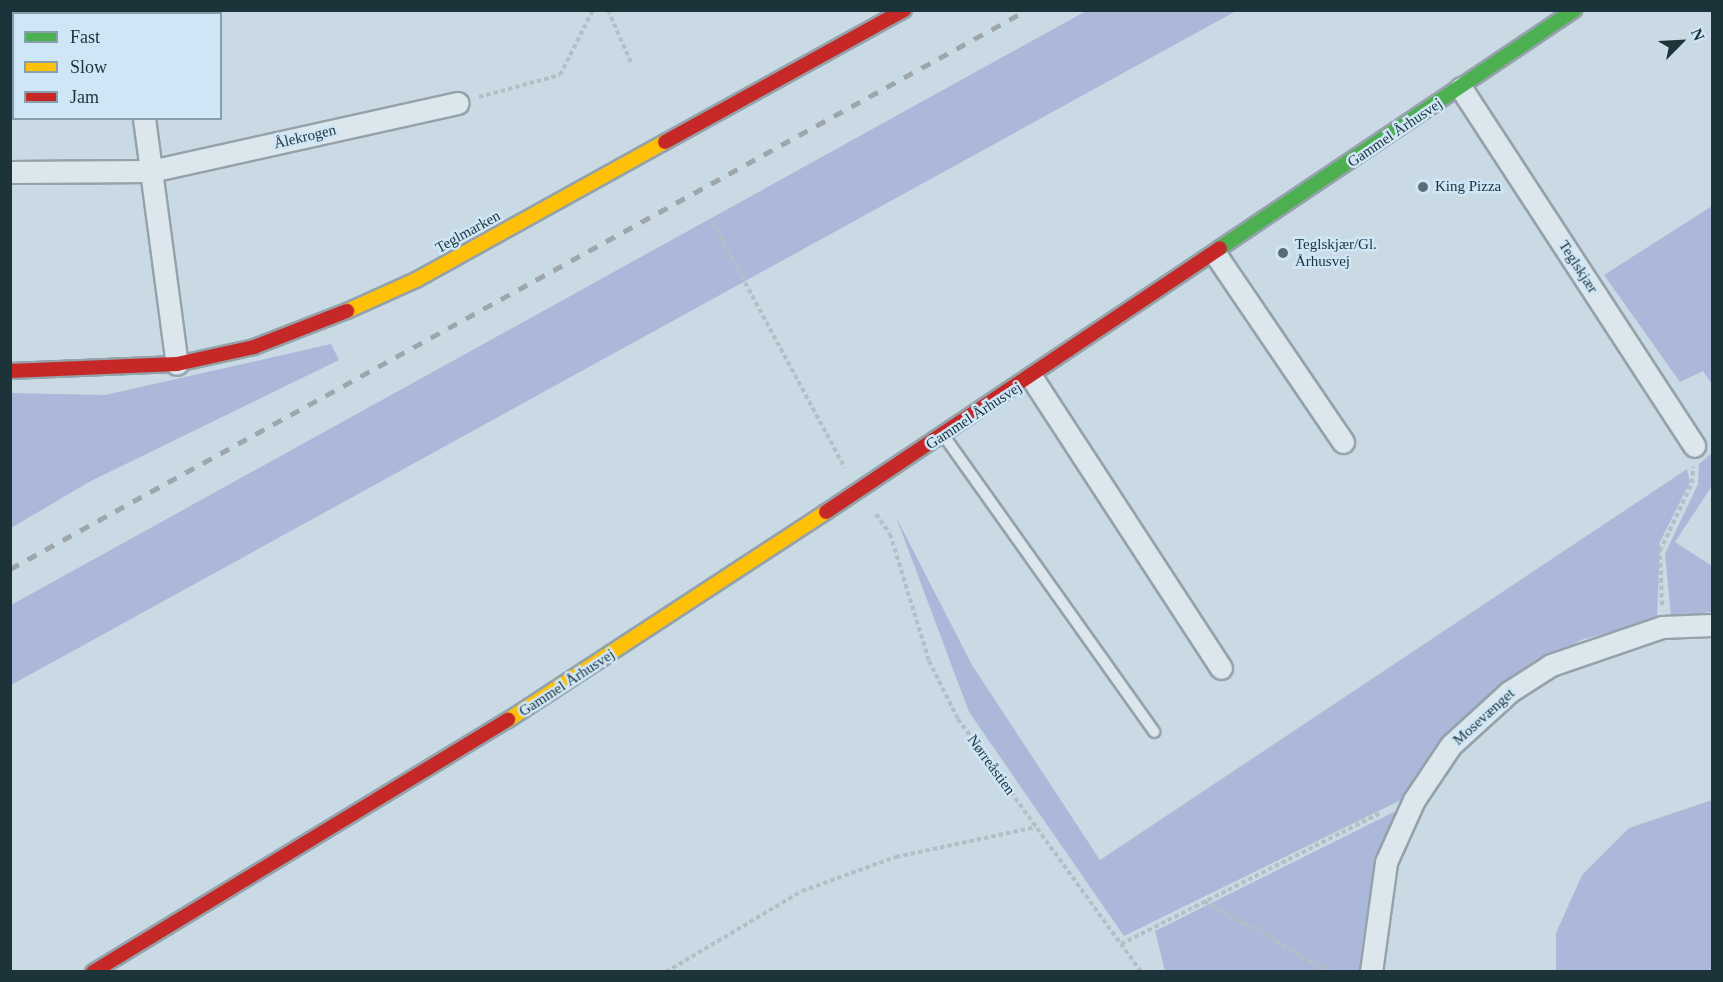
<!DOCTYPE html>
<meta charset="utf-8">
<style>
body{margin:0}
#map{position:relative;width:1723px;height:982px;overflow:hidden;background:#cadae5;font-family:"Times New Roman",serif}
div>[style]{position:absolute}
.green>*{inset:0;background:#abb8d9}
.path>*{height:4px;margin-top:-2px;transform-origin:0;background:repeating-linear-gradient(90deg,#b3bec5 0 4.5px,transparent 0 7.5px)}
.roads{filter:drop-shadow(2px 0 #94a2aa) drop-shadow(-2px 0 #94a2aa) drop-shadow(0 2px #94a2aa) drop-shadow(0 -2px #94a2aa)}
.lane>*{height:10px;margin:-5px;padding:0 5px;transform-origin:5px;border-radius:5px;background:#dce6ed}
.street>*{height:21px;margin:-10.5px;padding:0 10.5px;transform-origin:10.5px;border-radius:10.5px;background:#dce6ed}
.fast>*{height:14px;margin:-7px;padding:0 7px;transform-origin:7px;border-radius:7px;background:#4caf50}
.slow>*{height:14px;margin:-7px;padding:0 7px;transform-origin:7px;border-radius:7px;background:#ffc107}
.jam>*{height:14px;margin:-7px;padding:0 7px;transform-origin:7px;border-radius:7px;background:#c62828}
.rail>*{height:4.5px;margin-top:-2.25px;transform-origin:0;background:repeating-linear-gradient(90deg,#9da6ab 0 10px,transparent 0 20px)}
.dots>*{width:16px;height:16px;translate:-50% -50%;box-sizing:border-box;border:3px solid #cfe6f7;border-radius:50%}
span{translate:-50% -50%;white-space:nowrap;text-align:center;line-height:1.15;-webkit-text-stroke:5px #cfe6f7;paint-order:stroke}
.street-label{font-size:15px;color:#1c3339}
.poi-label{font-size:15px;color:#1c3339}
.left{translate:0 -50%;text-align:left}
.frame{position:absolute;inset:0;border:12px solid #1c3339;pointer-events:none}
.legend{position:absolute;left:12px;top:12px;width:210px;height:108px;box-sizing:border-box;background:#cfe6f7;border:2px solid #879eab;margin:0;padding:8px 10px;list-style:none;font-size:18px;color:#1c3339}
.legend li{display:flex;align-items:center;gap:12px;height:30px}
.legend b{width:30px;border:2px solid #879eab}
.north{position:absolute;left:1651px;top:12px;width:60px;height:60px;-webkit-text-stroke:4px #cfe6f7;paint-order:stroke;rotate:66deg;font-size:16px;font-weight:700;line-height:24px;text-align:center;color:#1c3339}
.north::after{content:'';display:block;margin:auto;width:21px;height:27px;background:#1c3339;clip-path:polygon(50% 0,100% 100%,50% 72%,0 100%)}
</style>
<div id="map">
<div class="green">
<i style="clip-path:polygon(1086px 11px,1236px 11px,11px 685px,11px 605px)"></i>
<i style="clip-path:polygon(1712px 206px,1712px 384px,1703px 371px,1680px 382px,1604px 275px)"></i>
<i style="clip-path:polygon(331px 344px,339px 360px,89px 482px,11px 528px,11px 393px,105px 395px)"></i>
<i style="clip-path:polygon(1712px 453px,1712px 486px,1675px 542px,1712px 566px,1712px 612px,1671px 616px,1665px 554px,1698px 484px,1699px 464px)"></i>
<i style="clip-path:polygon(1687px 469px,1690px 482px,1660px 542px,1657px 619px,1581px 640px,1498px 688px,1463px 729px,1458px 724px,1439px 745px,1403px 799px,1124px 936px,969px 712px,896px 517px,972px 665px,1100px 860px)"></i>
<i style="clip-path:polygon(1712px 800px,1712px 971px,1556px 971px,1556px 933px,1582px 875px,1629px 828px)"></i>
<i style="clip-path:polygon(1398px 810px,1375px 870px,1359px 971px,1165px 971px,1155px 931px)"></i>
</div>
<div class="path">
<i style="left:608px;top:10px;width:60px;rotate:66.4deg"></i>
<i style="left:479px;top:97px;width:84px;rotate:-15.2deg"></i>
<i style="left:560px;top:75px;width:73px;rotate:-63.1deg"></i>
<i style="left:713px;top:223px;width:278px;rotate:61.7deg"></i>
<i style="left:876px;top:514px;width:24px;rotate:55deg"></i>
<i style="left:890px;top:534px;width:133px;rotate:72.9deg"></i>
<i style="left:929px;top:661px;width:65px;rotate:63.4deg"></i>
<i style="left:958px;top:719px;width:312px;rotate:54.1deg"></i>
<i style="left:1662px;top:605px;width:54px;rotate:-92.1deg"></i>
<i style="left:1660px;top:551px;width:75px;rotate:-64.8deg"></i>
<i style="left:1692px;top:483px;width:16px;rotate:-86deg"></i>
<i style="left:1204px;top:901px;width:145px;rotate:29.4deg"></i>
<i style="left:1121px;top:944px;width:292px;rotate:-26.8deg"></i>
<i style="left:666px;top:972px;width:158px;rotate:-30.8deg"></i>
<i style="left:802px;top:891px;width:100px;rotate:-19.9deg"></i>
<i style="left:896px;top:857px;width:143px;rotate:-12.1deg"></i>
</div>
<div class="roads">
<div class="lane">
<i style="left:944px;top:436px;width:363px;rotate:54.6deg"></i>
</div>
<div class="street">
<i style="left:127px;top:10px;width:4px;rotate:76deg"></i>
<i style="left:1461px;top:88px;width:427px;rotate:56.9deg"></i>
<i style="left:144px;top:118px;width:248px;rotate:82.4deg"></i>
<i style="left:10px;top:172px;width:141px;rotate:-0.4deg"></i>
<i style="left:151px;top:171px;width:314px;rotate:-12.5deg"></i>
<i style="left:1216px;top:255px;width:226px;rotate:55.8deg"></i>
<i style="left:1032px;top:378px;width:346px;rotate:56.9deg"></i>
<i style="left:1371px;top:972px;width:111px;rotate:-82.2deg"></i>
<i style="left:1386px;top:862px;width:68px;rotate:-65.7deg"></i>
<i style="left:1414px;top:800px;width:66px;rotate:-56.1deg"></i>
<i style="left:1451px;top:745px;width:79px;rotate:-42.4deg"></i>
<i style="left:1509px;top:692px;width:50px;rotate:-32.7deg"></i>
<i style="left:1551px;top:665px;width:117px;rotate:-18.9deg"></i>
<i style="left:1662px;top:627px;width:50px;rotate:-2.3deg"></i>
</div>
<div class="fast">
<i style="left:1220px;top:248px;width:427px;rotate:-33.9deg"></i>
</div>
<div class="slow">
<i style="left:347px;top:311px;width:76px;rotate:-24.2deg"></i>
<i style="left:416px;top:280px;width:285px;rotate:-29deg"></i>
<i style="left:508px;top:720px;width:380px;rotate:-33.2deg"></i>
</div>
<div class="jam">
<i style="left:665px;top:142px;width:273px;rotate:-28.9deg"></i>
<i style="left:10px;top:371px;width:167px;rotate:-2.4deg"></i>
<i style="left:177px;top:364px;width:79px;rotate:-12.4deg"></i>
<i style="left:254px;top:347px;width:100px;rotate:-21.2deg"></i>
<i style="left:826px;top:512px;width:474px;rotate:-33.8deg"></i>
<i style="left:93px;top:972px;width:486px;rotate:-31.3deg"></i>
</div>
</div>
<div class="rail">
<i style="left:10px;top:569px;width:1161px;rotate:-28.8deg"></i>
</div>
<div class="dots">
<i style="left:1423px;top:187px;background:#596d75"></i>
<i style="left:1283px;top:253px;background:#596d75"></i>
</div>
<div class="street-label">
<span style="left:1395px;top:133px;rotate:-34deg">Gammel Århusvej</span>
<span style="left:305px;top:137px;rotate:-13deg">Ålekrogen</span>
<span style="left:468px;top:232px;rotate:-29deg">Teglmarken</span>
<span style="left:1578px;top:267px;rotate:57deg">Teglskjær</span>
<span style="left:974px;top:416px;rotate:-33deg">Gammel Århusvej</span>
<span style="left:567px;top:683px;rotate:-33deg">Gammel Århusvej</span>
<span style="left:1484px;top:717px;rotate:-42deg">Mosevænget</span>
<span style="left:991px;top:765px;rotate:54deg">Nørreåstien</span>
</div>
<div class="poi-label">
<span class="left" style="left:1435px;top:187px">King Pizza</span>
<span class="left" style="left:1295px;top:253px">Teglskjær/Gl.<br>Århusvej</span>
</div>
<div class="frame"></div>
<ul class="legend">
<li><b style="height:8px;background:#4caf50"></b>Fast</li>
<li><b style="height:8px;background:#ffc107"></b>Slow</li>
<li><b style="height:8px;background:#c62828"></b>Jam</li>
</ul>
<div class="north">N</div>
</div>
